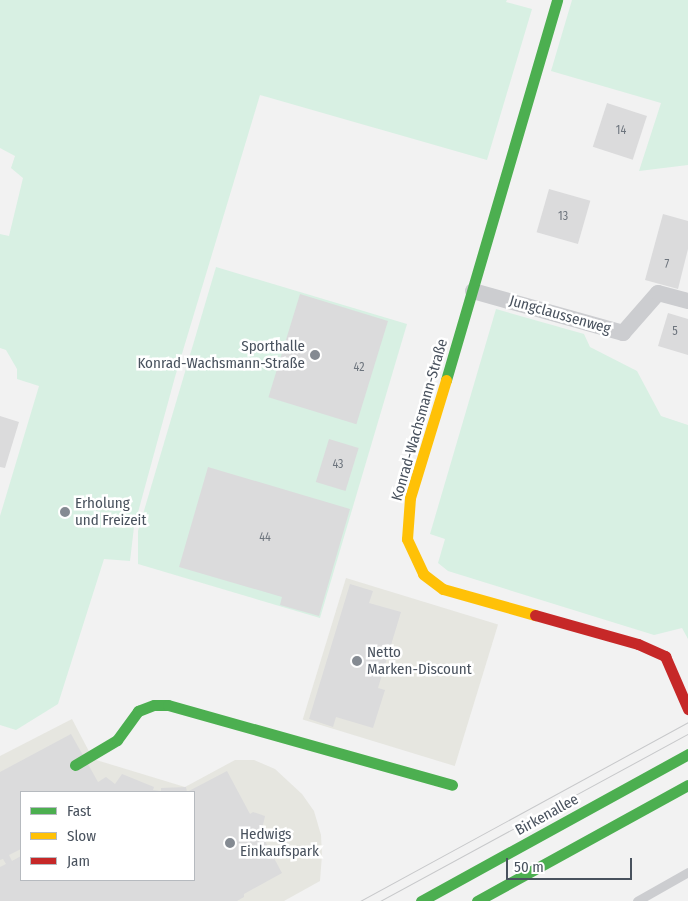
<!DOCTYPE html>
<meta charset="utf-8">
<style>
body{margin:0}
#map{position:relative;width:688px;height:901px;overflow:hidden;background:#f2f2f2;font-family:"Fira Sans Condensed",sans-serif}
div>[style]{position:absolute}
.commercial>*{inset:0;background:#e6e6e0;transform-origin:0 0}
.green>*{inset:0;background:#d8f0e3}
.building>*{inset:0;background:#dbdbdc;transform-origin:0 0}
.lane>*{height:9px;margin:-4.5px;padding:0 4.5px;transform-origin:4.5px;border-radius:4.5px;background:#cccdd0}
.street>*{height:16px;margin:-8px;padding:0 8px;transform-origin:8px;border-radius:8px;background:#cccdd0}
.fast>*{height:11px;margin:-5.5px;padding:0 5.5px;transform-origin:5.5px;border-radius:5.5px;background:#4caf50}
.slow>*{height:11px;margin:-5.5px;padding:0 5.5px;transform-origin:5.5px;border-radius:5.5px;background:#ffc107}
.jam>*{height:11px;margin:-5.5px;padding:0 5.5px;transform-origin:5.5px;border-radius:5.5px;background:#c62828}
.tram>*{height:1px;margin:-0.5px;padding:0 0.5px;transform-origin:0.5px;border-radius:0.5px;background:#c7c8ca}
.dots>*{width:14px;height:14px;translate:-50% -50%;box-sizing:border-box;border:2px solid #fff;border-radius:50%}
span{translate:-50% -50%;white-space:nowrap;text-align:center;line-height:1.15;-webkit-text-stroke:5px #fff;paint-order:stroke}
.number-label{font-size:12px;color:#6e757e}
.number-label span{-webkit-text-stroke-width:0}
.street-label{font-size:15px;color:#49525e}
.poi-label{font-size:15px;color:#49525e}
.right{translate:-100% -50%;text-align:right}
.left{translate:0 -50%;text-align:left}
.legend{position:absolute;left:20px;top:791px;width:175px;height:90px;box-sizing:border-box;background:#fff;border:1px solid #b6babf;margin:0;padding:6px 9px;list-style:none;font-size:15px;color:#49525e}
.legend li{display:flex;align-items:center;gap:10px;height:25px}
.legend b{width:25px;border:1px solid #b6babf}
.scale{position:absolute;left:506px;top:858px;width:126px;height:22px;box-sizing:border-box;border:2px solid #49525e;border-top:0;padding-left:6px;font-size:15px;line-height:18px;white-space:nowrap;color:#49525e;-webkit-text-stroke:4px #fff;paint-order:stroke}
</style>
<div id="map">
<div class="commercial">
<i style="left:346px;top:578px;width:159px;height:148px;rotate:17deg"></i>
<i style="clip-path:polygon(evenodd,72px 719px,93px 759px,185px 787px,235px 760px,254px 760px,275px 769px,302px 794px,314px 811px,321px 835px,322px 855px,320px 881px,284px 901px,0 901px,0 756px,72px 719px,21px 792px,194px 792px,194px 880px,21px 880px,21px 792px)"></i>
</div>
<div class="green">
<i style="clip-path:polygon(0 0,507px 0,506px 2px,532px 9px,487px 160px,260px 95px,175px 377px,134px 527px,130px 561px,104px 559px,58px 704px,16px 730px,0 725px,0 516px,39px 386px,17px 379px,17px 369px,6px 350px,0 348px,0 234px,9px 236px,23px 178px,11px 168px,15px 156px,0 148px)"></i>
<i style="clip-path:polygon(572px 0,688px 0,688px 165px,639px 171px,661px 103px,551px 71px)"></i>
<i style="clip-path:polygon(216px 267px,407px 324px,320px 618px,138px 564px,138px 531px)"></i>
<i style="clip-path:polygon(496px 309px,584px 334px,590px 347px,637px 371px,661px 416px,688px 425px,688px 639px,682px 628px,654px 635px,448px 571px,438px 563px,445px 539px,430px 534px)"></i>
</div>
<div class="building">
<i style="left:607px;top:103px;width:42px;height:46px;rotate:18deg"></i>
<i style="left:549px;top:189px;width:43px;height:45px;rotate:16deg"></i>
<i style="clip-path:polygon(663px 214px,688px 221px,688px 249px,678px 289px,645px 280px)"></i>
<i style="left:300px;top:294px;width:92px;height:108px;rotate:17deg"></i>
<i style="clip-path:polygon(668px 313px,688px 319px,688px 355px,658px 346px)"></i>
<i style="clip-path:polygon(0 416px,19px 422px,5px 468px,0 467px)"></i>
<i style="left:329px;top:439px;width:31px;height:45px;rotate:17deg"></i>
<i style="clip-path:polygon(208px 467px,350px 509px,319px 616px,280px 605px,282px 597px,179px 567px)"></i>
<i style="clip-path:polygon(350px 584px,373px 591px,369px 603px,401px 612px,378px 688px,385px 690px,373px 728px,336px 717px,333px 727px,309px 719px)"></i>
<i style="clip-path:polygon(evenodd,71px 734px,98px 782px,106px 777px,115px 784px,122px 774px,154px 787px,153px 790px,161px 791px,161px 788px,186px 787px,187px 792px,227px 771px,250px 814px,253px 812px,265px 816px,262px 829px,259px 830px,282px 873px,244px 894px,244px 897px,237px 901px,0 901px,0 867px,6px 864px,3px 859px,0 860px,0 772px,71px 734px,21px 792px,194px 792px,194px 880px,21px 880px,21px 856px,12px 861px,9px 855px,21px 849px,21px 792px)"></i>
</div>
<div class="lane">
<i style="left:637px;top:901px;width:59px;rotate:-29.6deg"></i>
</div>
<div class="street">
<i style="left:473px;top:291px;width:156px;rotate:15.6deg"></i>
<i style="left:623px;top:333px;width:53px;rotate:-48.8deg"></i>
<i style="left:658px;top:293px;width:31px;rotate:15deg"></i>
</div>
<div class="fast">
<i style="left:446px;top:380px;width:396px;rotate:-73.7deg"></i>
<i style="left:75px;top:765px;width:49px;rotate:-30.8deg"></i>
<i style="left:117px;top:740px;width:36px;rotate:-54deg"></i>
<i style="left:138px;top:711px;width:17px;rotate:-21deg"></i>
<i style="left:154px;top:705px;width:14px"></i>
<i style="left:168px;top:705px;width:295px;rotate:15.7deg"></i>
<i style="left:421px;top:901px;width:305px;rotate:-28.8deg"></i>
<i style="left:477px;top:901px;width:241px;rotate:-28.8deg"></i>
</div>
<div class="slow">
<i style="left:446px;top:380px;width:123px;rotate:107deg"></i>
<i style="left:410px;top:498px;width:41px;rotate:94.2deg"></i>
<i style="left:407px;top:539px;width:38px;rotate:65deg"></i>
<i style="left:423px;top:574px;width:25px;rotate:37deg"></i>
<i style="left:443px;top:589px;width:96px;rotate:15.8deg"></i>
</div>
<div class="jam">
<i style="left:535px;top:615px;width:107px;rotate:15.7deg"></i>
<i style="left:638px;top:644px;width:30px;rotate:24deg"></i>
<i style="left:665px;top:656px;width:58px;rotate:66.5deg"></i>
</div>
<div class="tram">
<i style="left:360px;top:901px;width:374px;rotate:-28.6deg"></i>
<i style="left:380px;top:901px;width:350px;rotate:-28.5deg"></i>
</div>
<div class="dots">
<i style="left:315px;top:355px;background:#848a92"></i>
<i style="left:65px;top:512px;background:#848a92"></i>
<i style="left:357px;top:661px;background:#848a92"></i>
<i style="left:230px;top:843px;background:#848a92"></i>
</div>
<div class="number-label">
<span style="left:621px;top:131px">14</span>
<span style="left:563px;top:217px">13</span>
<span style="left:667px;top:265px">7</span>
<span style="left:675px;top:332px">5</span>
<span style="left:359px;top:368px">42</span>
<span style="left:338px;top:465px">43</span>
<span style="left:265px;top:538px">44</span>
</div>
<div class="street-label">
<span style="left:560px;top:315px;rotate:16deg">Jungclaussenweg</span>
<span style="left:420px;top:420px;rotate:-74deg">Konrad-Wachsmann-Straße</span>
<span style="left:547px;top:815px;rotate:-29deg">Birkenallee</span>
</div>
<div class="poi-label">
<span class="right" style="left:305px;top:355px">Sporthalle<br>Konrad-Wachsmann-Straße</span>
<span class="left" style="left:75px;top:512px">Erholung<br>und Freizeit</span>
<span class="left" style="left:367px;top:661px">Netto<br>Marken-Discount</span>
<span class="left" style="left:240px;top:843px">Hedwigs<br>Einkaufspark</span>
</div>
<ul class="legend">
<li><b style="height:6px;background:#4caf50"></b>Fast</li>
<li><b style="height:6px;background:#ffc107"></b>Slow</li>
<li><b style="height:6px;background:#c62828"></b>Jam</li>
</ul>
<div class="scale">50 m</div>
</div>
